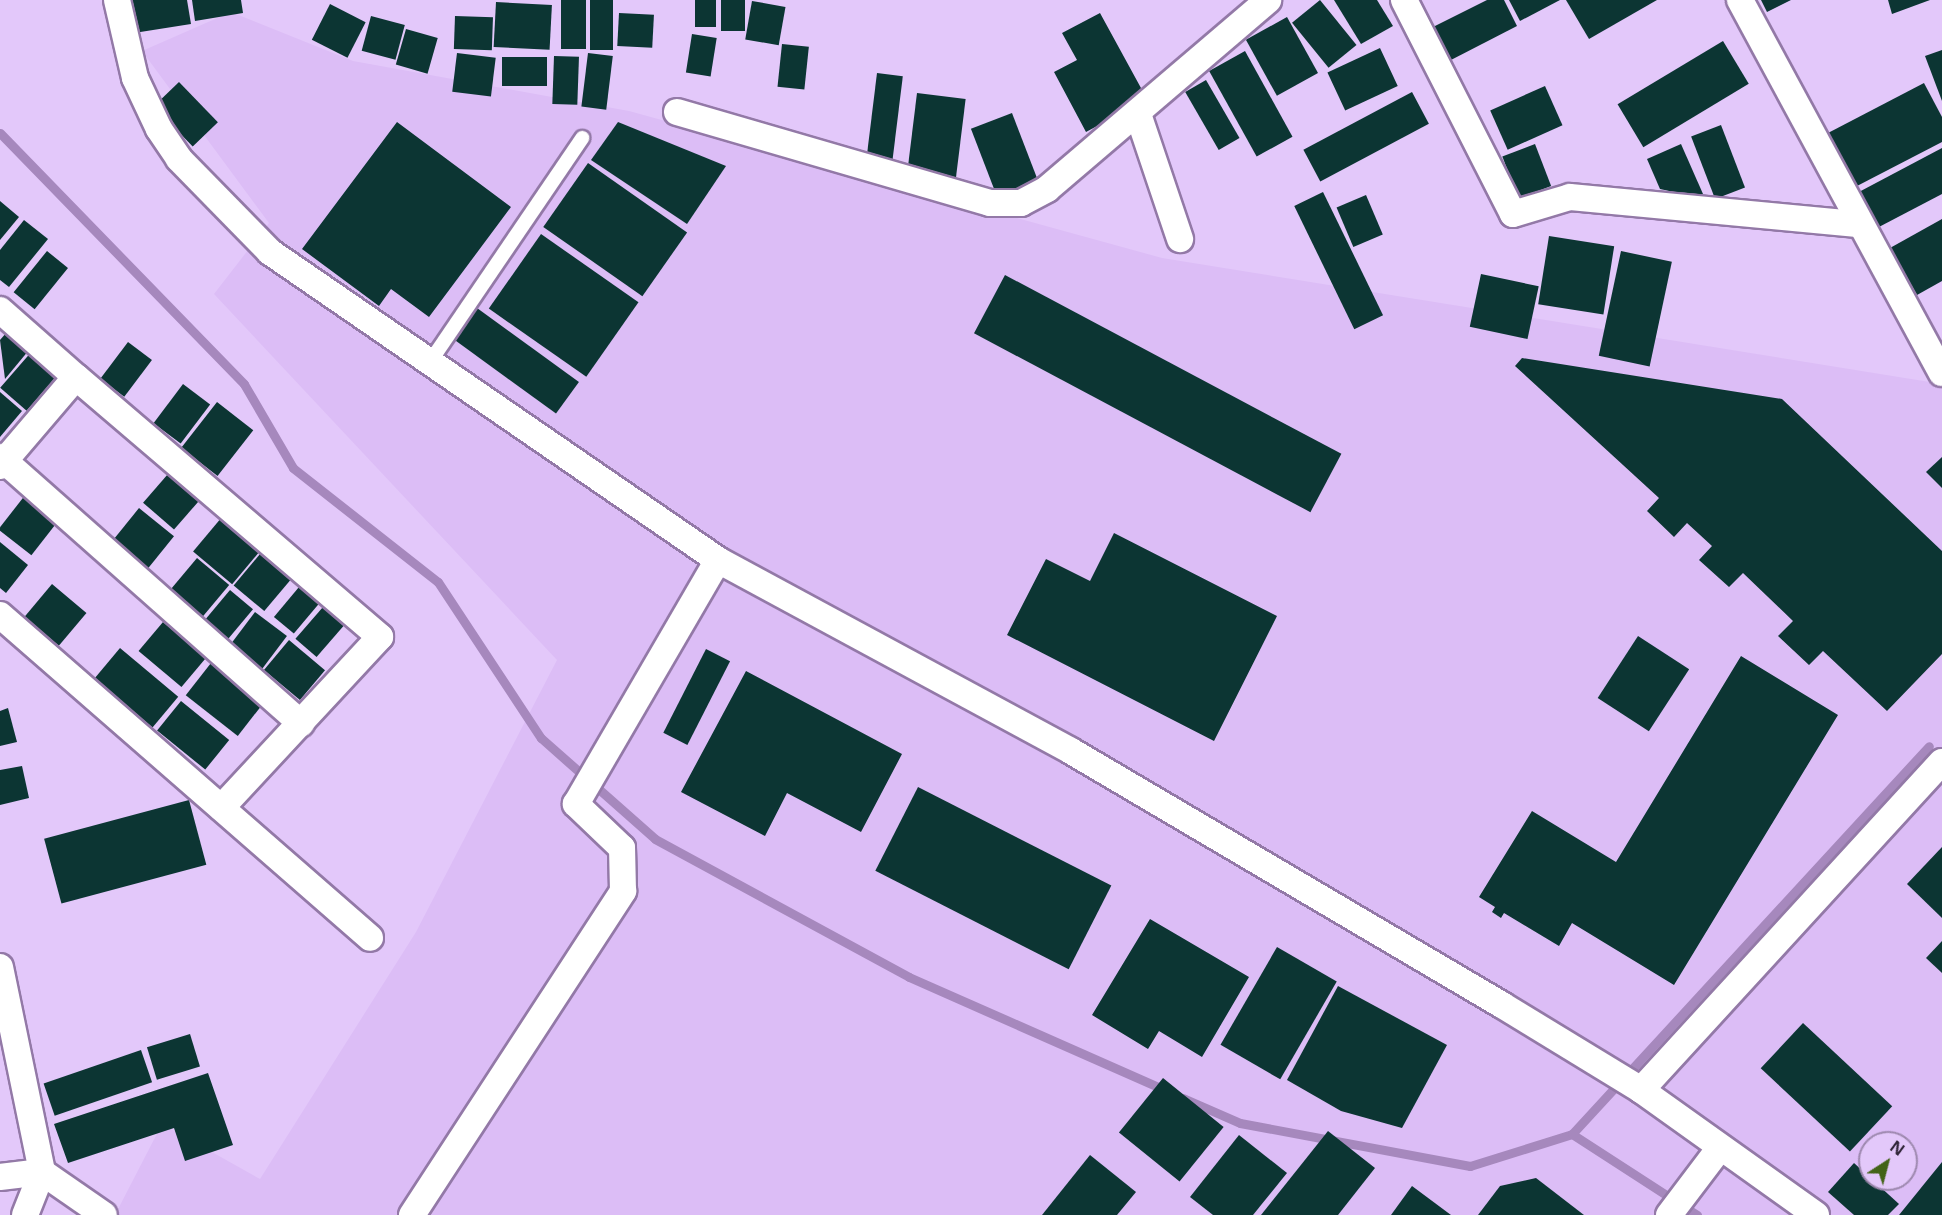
<!DOCTYPE html>
<style>
body{margin:0}
#map{position:relative;width:1942px;height:1215px;overflow:hidden;background:#e3c8fa;font-family:"Noto Sans",sans-serif}
div>[style]{position:absolute}
.built>*{inset:0;background:#dcbdf6}
.stream>*{height:9px;margin:-4.5px;padding:0 4.5px;transform-origin:4.5px;border-radius:4.5px;background:#a688bd}
.building>*{inset:0;background:#0c3533;transform-origin:0 0}
.roads{filter:drop-shadow(2px 0 #9379a7) drop-shadow(-2px 0 #9379a7) drop-shadow(0 2px #9379a7) drop-shadow(0 -2px #9379a7)}
.lane>*{height:14px;margin:-7px;padding:0 7px;transform-origin:7px;border-radius:7px;background:#fff}
.street>*{height:26px;margin:-13px;padding:0 13px;transform-origin:13px;border-radius:13px;background:#fff}
span{translate:-50% -50%;white-space:nowrap;text-align:center;line-height:1.15;-webkit-text-stroke:6px #e3c8fa;paint-order:stroke}
.north{position:absolute;left:1858px;top:1131px;width:60px;height:60px;box-sizing:border-box;background:#e3c8fa;border:2px solid #9d88ae;border-radius:50%;rotate:36deg;font-size:16px;font-weight:700;line-height:24px;text-align:center;color:#33283b}
.north::after{content:'';display:block;margin:auto;width:21px;height:27px;background:#436317;clip-path:polygon(50% 0,100% 100%,50% 72%,0 100%)}
</style>
<div id="map">
<div class="built">
<i style="clip-path:polygon(evenodd,231px 12px,353px 61px,629px 111px,1162px 258px,1942px 384px,1942px 1215px,115px 1215px,162px 1124px,260px 1179px,416px 932px,557px 660px,214px 294px,269px 223px,142px 51px,231px 12px,1870px 1143px,1906px 1143px,1906px 1179px,1870px 1179px,1870px 1143px)"></i>
</div>
<div class="stream">
<i style="left:0;top:133px;width:350px;rotate:45.8deg"></i>
<i style="left:244px;top:384px;width:97px;rotate:59.7deg"></i>
<i style="left:293px;top:468px;width:184px;rotate:38.2deg"></i>
<i style="left:438px;top:582px;width:187px;rotate:56.6deg"></i>
<i style="left:541px;top:738px;width:152px;rotate:41.5deg"></i>
<i style="left:655px;top:839px;width:289px;rotate:28.5deg"></i>
<i style="left:909px;top:977px;width:282px;rotate:23.8deg"></i>
<i style="left:1183px;top:1098px;width:62px;rotate:23.7deg"></i>
<i style="left:1240px;top:1123px;width:234px;rotate:10.6deg"></i>
<i style="left:1470px;top:1166px;width:107px;rotate:-17.4deg"></i>
<i style="left:1572px;top:1134px;width:527px;rotate:-47.38deg"></i>
<i style="left:1572px;top:1134px;width:149px;rotate:32.9deg"></i>
</div>
<div class="building">
<i style="clip-path:polygon(129px 0,187px 0,191px 24px,134px 33px)"></i>
<i style="clip-path:polygon(192px 0,241px 0,243px 13px,195px 21px)"></i>
<i style="left:561px;top:0;width:25px;height:49px"></i>
<i style="left:590px;top:0;width:23px;height:50px"></i>
<i style="left:695px;top:0;width:21px;height:27px"></i>
<i style="left:721px;top:0;width:24px;height:31px"></i>
<i style="left:1320px;top:0;width:58px;height:36px;rotate:51deg"></i>
<i style="clip-path:polygon(1334px 0,1377px 0,1393px 26px,1361px 44px)"></i>
<i style="clip-path:polygon(1487px 0,1504px 0,1517px 26px,1449px 61px,1431px 28px)"></i>
<i style="clip-path:polygon(1509px 0,1560px 0,1520px 21px)"></i>
<i style="clip-path:polygon(1566px 0,1657px 0,1589px 39px)"></i>
<i style="clip-path:polygon(1761px 0,1791px 0,1767px 12px)"></i>
<i style="clip-path:polygon(1888px 0,1930px 0,1892px 14px)"></i>
<i style="left:752px;top:1px;width:34px;height:39px;rotate:10deg"></i>
<i style="left:496px;top:2px;width:56px;height:45px;rotate:3deg"></i>
<i style="left:330px;top:4px;width:40px;height:40px;rotate:27deg"></i>
<i style="left:619px;top:13px;width:35px;height:33px;rotate:3deg"></i>
<i style="clip-path:polygon(1100px 13px,1147px 99px,1086px 132px,1054px 72px,1077px 60px,1062px 33px)"></i>
<i style="left:371px;top:16px;width:35px;height:36px;rotate:15deg"></i>
<i style="left:455px;top:16px;width:38px;height:33px;rotate:2deg"></i>
<i style="left:1287px;top:17px;width:64px;height:47px;rotate:61deg"></i>
<i style="left:406px;top:29px;width:33px;height:37px;rotate:16deg"></i>
<i style="left:692px;top:34px;width:25px;height:39px;rotate:9deg"></i>
<i style="left:1723px;top:41px;width:50px;height:123px;rotate:59deg"></i>
<i style="left:782px;top:44px;width:27px;height:43px;rotate:6deg"></i>
<i style="left:1380px;top:48px;width:42px;height:58px;rotate:65deg"></i>
<i style="clip-path:polygon(1942px 50px,1942px 101px,1925px 56px)"></i>
<i style="left:1245px;top:51px;width:98px;height:41px;rotate:61deg"></i>
<i style="left:457px;top:53px;width:39px;height:39px;rotate:7deg"></i>
<i style="left:588px;top:53px;width:25px;height:54px;rotate:7deg"></i>
<i style="left:554px;top:56px;width:25px;height:48px;rotate:2deg"></i>
<i style="left:547px;top:57px;width:29px;height:45px;rotate:90deg"></i>
<i style="left:877px;top:73px;width:26px;height:90px;rotate:7deg"></i>
<i style="left:1206px;top:80px;width:67px;height:24px;rotate:60deg"></i>
<i style="left:179px;top:82px;width:56px;height:35px;rotate:46deg"></i>
<i style="clip-path:polygon(1924px 83px,1942px 117px,1942px 142px,1857px 186px,1828px 133px)"></i>
<i style="left:1545px;top:86px;width:43px;height:60px;rotate:66deg"></i>
<i style="left:1412px;top:92px;width:36px;height:123px;rotate:62deg"></i>
<i style="left:917px;top:93px;width:49px;height:81px;rotate:7deg"></i>
<i style="left:1012px;top:113px;width:74px;height:44px;rotate:69deg"></i>
<i style="clip-path:polygon(397px 122px,511px 207px,429px 317px,391px 289px,379px 306px,302px 249px)"></i>
<i style="clip-path:polygon(618px 122px,726px 166px,687px 224px,591px 160px)"></i>
<i style="left:1721px;top:125px;width:67px;height:32px;rotate:69deg"></i>
<i style="left:1535px;top:144px;width:45px;height:35px;rotate:69deg"></i>
<i style="clip-path:polygon(1681px 144px,1703px 194px,1697px 197px,1660px 189px,1647px 159px)"></i>
<i style="clip-path:polygon(1942px 148px,1942px 194px,1877px 228px,1857px 193px)"></i>
<i style="left:588px;top:163px;width:121px;height:78px;rotate:35deg"></i>
<i style="left:1323px;top:192px;width:137px;height:32px;rotate:64deg"></i>
<i style="left:1366px;top:195px;width:43px;height:32px;rotate:67deg"></i>
<i style="clip-path:polygon(0 201px,19px 217px,0 240px)"></i>
<i style="clip-path:polygon(1942px 219px,1942px 281px,1917px 295px,1890px 248px)"></i>
<i style="clip-path:polygon(24px 220px,48px 239px,9px 287px,0 280px,0 250px)"></i>
<i style="left:541px;top:234px;width:119px;height:91px;rotate:35deg"></i>
<i style="left:1549px;top:236px;width:66px;height:69px;rotate:9deg"></i>
<i style="left:47px;top:251px;width:27px;height:53px;rotate:39deg"></i>
<i style="left:1621px;top:251px;width:52px;height:107px;rotate:12deg"></i>
<i style="left:1481px;top:274px;width:59px;height:54px;rotate:12deg"></i>
<i style="left:1005px;top:275px;width:381px;height:66px;rotate:28deg"></i>
<i style="left:477px;top:308px;width:126px;height:39px;rotate:36deg"></i>
<i style="clip-path:polygon(7px 332px,29px 350px,5px 379px,0 340px)"></i>
<i style="left:128px;top:342px;width:30px;height:46px;rotate:37deg"></i>
<i style="left:33px;top:350px;width:35px;height:50px;rotate:41deg"></i>
<i style="clip-path:polygon(1522px 358px,1782px 399px,1942px 551px,1942px 654px,1887px 711px,1823px 651px,1809px 665px,1778px 636px,1793px 621px,1743px 573px,1729px 587px,1699px 560px,1712px 546px,1687px 523px,1674px 537px,1647px 511px,1659px 498px,1515px 366px)"></i>
<i style="left:183px;top:384px;width:34px;height:49px;rotate:37deg"></i>
<i style="clip-path:polygon(0 392px,22px 411px,0 437px)"></i>
<i style="left:217px;top:402px;width:46px;height:58px;rotate:38deg"></i>
<i style="clip-path:polygon(1942px 457px,1942px 488px,1926px 472px)"></i>
<i style="left:168px;top:474px;width:41px;height:38px;rotate:41deg"></i>
<i style="left:26px;top:494px;width:42px;height:45px;rotate:38deg"></i>
<i style="left:139px;top:508px;width:45px;height:42px;rotate:39deg"></i>
<i style="left:222px;top:517px;width:51px;height:45px;rotate:40deg"></i>
<i style="clip-path:polygon(1114px 533px,1277px 616px,1214px 741px,1007px 635px,1046px 559px,1090px 581px)"></i>
<i style="clip-path:polygon(0 542px,28px 565px,6px 593px,0 588px)"></i>
<i style="left:260px;top:554px;width:40px;height:41px;rotate:40deg"></i>
<i style="left:197px;top:558px;width:42px;height:44px;rotate:40deg"></i>
<i style="left:52px;top:584px;width:45px;height:43px;rotate:40deg"></i>
<i style="left:299px;top:587px;width:26px;height:39px;rotate:40deg"></i>
<i style="left:230px;top:590px;width:30px;height:43px;rotate:40deg"></i>
<i style="left:323px;top:607px;width:28px;height:42px;rotate:41deg"></i>
<i style="left:255px;top:612px;width:40px;height:42px;rotate:37deg"></i>
<i style="left:163px;top:622px;width:56px;height:38px;rotate:40deg"></i>
<i style="left:1638px;top:636px;width:61px;height:74px;rotate:33deg"></i>
<i style="left:289px;top:640px;width:47px;height:39px;rotate:40deg"></i>
<i style="left:120px;top:648px;width:76px;height:40px;rotate:40deg"></i>
<i style="left:706px;top:649px;width:27px;height:94px;rotate:27deg"></i>
<i style="clip-path:polygon(1741px 656px,1838px 715px,1674px 985px,1572px 923px,1559px 946px,1504px 913px,1501px 918px,1492px 912px,1495px 907px,1479px 897px,1532px 811px,1616px 862px)"></i>
<i style="left:211px;top:663px;width:66px;height:41px;rotate:38deg"></i>
<i style="clip-path:polygon(746px 671px,902px 754px,861px 832px,787px 793px,765px 836px,681px 792px)"></i>
<i style="left:181px;top:701px;width:62px;height:38px;rotate:39deg"></i>
<i style="clip-path:polygon(8px 708px,17px 742px,0 746px,0 711px)"></i>
<i style="clip-path:polygon(22px 766px,29px 798px,0 805px,0 770px)"></i>
<i style="left:918px;top:787px;width:217px;height:94px;rotate:27deg"></i>
<i style="left:189px;top:800px;width:67px;height:150px;rotate:75deg"></i>
<i style="clip-path:polygon(1942px 847px,1942px 918px,1907px 884px)"></i>
<i style="clip-path:polygon(1150px 919px,1249px 977px,1202px 1057px,1159px 1031px,1148px 1049px,1092px 1015px)"></i>
<i style="clip-path:polygon(1942px 941px,1942px 973px,1926px 958px)"></i>
<i style="left:1277px;top:947px;width:69px;height:113px;rotate:30deg"></i>
<i style="clip-path:polygon(1338px 986px,1447px 1045px,1402px 1128px,1341px 1111px,1287px 1080px)"></i>
<i style="left:1803px;top:1023px;width:122px;height:62px;rotate:43deg"></i>
<i style="left:190px;top:1034px;width:34px;height:45px;rotate:73deg"></i>
<i style="left:141px;top:1050px;width:34px;height:103px;rotate:71deg"></i>
<i style="clip-path:polygon(208px 1073px,233px 1145px,185px 1161px,174px 1128px,68px 1163px,54px 1124px)"></i>
<i style="left:1163px;top:1078px;width:78px;height:70px;rotate:39deg"></i>
<i style="clip-path:polygon(1328px 1131px,1375px 1168px,1338px 1215px,1261px 1215px)"></i>
<i style="clip-path:polygon(1239px 1135px,1287px 1173px,1253px 1215px,1213px 1215px,1190px 1197px)"></i>
<i style="clip-path:polygon(1090px 1155px,1136px 1192px,1117px 1215px,1042px 1215px)"></i>
<i style="clip-path:polygon(1942px 1162px,1942px 1215px,1899px 1215px)"></i>
<i style="clip-path:polygon(1854px 1163px,1899px 1204px,1888px 1215px,1854px 1215px,1828px 1192px)"></i>
<i style="clip-path:polygon(1536px 1178px,1584px 1215px,1478px 1215px,1500px 1186px)"></i>
<i style="clip-path:polygon(1412px 1186px,1451px 1215px,1391px 1215px)"></i>
</div>
<div class="roads">
<div class="lane">
<i style="left:430px;top:362px;width:271px;rotate:-55.8deg"></i>
</div>
<div class="street">
<i style="left:117px;top:0;width:80px;rotate:77deg"></i>
<i style="left:135px;top:78px;width:56px;rotate:64.8deg"></i>
<i style="left:159px;top:129px;width:36px;rotate:56deg"></i>
<i style="left:179px;top:159px;width:130px;rotate:45.6deg"></i>
<i style="left:270px;top:252px;width:544px;rotate:34.51deg"></i>
<i style="left:718px;top:560px;width:401px;rotate:28.4deg"></i>
<i style="left:1071px;top:751px;width:500px;rotate:30.51deg"></i>
<i style="left:1502px;top:1005px;width:163px;rotate:31.4deg"></i>
<i style="left:1641px;top:1090px;width:215px;rotate:35.5deg"></i>
<i style="left:1404px;top:0;width:240px;rotate:63deg"></i>
<i style="left:1513px;top:214px;width:59px;rotate:-16.6deg"></i>
<i style="left:1570px;top:197px;width:289px;rotate:5.4deg"></i>
<i style="left:1740px;top:0;width:424px;rotate:61.6deg"></i>
<i style="left:677px;top:112px;width:326px;rotate:16.2deg"></i>
<i style="left:990px;top:203px;width:31px"></i>
<i style="left:1021px;top:203px;width:30px;rotate:-28deg"></i>
<i style="left:1047px;top:189px;width:291px;rotate:-40.5deg"></i>
<i style="left:1138px;top:114px;width:132px;rotate:71.4deg"></i>
<i style="left:0;top:310px;width:101px;rotate:41.4deg"></i>
<i style="left:0;top:457px;width:402px;rotate:41.5deg"></i>
<i style="left:0;top:466px;width:117px;rotate:-49.5deg"></i>
<i style="left:76px;top:377px;width:400px;rotate:40.5deg"></i>
<i style="left:380px;top:637px;width:233px;rotate:132.9deg"></i>
<i style="left:0;top:615px;width:491px;rotate:41.1deg"></i>
<i style="left:0;top:967px;width:209px;rotate:78.4deg"></i>
<i style="left:42px;top:1172px;width:46px;rotate:111.6deg"></i>
<i style="left:1641px;top:1090px;width:445px;rotate:-47.5deg"></i>
<i style="left:0;top:1177px;width:42px;rotate:-6.8deg"></i>
<i style="left:42px;top:1172px;width:75px;rotate:34.7deg"></i>
<i style="left:412px;top:1215px;width:387px;rotate:-56.9deg"></i>
<i style="left:623px;top:891px;width:43px;rotate:-91.3deg"></i>
<i style="left:622px;top:848px;width:64px;rotate:-136.3deg"></i>
<i style="left:576px;top:804px;width:282px;rotate:-59.8deg"></i>
<i style="left:1669px;top:1215px;width:83px;rotate:-52.9deg"></i>
</div>
</div>
<div class="north">N</div>
</div>
